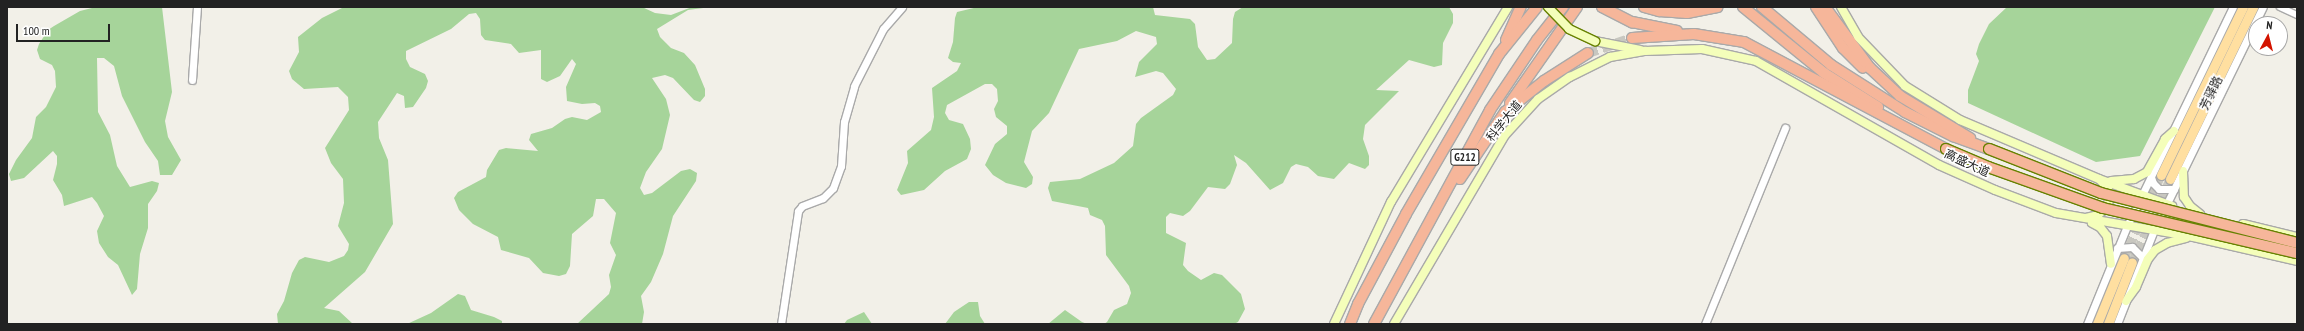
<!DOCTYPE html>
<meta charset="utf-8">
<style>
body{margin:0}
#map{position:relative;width:2304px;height:331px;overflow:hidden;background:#f2f0e8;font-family:"PT Sans Narrow","Noto Sans SC",sans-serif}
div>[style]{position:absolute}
.forest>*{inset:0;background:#a6d49a}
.primary-tunnel>*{height:9px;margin-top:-4.5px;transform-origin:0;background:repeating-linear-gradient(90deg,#c8c7c0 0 9px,transparent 0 13.5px)}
.trunk-tunnel>*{height:10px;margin-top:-5px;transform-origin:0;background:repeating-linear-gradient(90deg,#c8c7c0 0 10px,transparent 0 15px)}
.roads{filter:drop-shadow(1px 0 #a9a9a9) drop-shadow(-1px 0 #a9a9a9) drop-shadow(0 1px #a9a9a9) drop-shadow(0 -1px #a9a9a9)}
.minor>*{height:5.5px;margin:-2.75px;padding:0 2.75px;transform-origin:2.75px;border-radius:2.75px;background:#fff}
.tertiary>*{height:7px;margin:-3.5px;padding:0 3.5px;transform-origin:3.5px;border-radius:3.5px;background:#fff}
.secondary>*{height:8px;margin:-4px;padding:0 4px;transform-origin:4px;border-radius:4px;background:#f4feba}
.primary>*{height:9px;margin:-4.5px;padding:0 4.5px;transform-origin:4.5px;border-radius:4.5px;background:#ffdfa0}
.trunk>*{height:10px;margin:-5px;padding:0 5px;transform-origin:5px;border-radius:5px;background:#f6b69a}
.bridges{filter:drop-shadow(1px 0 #678100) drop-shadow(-1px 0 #678100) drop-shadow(0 1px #678100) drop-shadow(0 -1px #678100)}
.secondary-bridge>*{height:8px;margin:-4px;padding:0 4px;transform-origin:4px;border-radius:4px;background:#f4feba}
.trunk-bridge>*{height:10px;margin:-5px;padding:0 5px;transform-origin:5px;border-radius:5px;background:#f6b69a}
span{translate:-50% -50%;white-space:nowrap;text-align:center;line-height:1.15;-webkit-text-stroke:3.5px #fff;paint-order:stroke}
.shield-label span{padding:1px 3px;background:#fff;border:1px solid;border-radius:3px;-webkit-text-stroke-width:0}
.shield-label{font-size:11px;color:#222;font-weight:700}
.street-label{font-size:12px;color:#222}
.frame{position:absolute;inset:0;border:8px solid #222;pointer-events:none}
.north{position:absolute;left:2248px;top:16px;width:40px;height:40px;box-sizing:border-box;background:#fff;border:1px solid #a7a7a7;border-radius:50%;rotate:7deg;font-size:11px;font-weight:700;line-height:16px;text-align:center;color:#222}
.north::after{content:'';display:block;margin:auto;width:14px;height:18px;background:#d31400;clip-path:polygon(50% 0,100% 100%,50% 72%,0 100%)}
.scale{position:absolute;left:16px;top:24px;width:94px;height:18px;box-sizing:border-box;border:2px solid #222;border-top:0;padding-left:5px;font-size:12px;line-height:14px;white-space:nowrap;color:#222;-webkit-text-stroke:3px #fff;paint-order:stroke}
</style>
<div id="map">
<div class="forest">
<i style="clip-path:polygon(96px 7px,162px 7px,172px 92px,165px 121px,168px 137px,181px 160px,172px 175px,160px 175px,158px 161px,145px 142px,122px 96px,114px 66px,104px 58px,97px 58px,98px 112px,110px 135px,117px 166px,130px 187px,152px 181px,159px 183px,157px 191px,148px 204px,148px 228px,140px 254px,137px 289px,132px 295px,118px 265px,108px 257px,99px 243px,97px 231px,104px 216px,97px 203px,92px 197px,64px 206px,62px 195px,53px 180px,57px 164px,57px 156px,53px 151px,24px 178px,11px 181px,9px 174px,16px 160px,32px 138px,36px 117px,46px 107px,56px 87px,55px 71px,52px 65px,40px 59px,37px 50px,39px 44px,48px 30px,54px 26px,80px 11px)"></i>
<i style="clip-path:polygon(344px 7px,642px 7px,655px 13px,671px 15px,692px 7px,711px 7px,688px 10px,657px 29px,660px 37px,671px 48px,684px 53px,695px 65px,705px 89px,705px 96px,700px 102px,694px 100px,673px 78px,665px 75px,652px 78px,666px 99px,670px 115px,662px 149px,646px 172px,640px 188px,644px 195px,652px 193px,681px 171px,690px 169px,697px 173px,696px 181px,673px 216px,663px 254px,651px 282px,641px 296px,644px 312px,642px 324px,577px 324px,609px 294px,611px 287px,609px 275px,616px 255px,610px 243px,616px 213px,604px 199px,596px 199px,593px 216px,572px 234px,570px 266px,566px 274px,559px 276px,543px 273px,529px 258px,501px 250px,498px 237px,473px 224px,459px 210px,454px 198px,458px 192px,486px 177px,487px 170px,499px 150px,506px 148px,538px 151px,529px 140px,531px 134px,552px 128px,565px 119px,572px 117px,587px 120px,601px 112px,600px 106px,595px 103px,582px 104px,567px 101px,566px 87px,576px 64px,572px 59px,560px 76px,547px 82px,541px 79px,541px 50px,519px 53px,511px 44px,485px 40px,481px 35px,480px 19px,476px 13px,469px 14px,451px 29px,406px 51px,406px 59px,410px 67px,425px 74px,428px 81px,426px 88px,413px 107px,405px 108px,404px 96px,397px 93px,378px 122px,379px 138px,388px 160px,393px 224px,365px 272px,324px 308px,339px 311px,353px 324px,278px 324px,277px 314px,284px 301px,292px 273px,299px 260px,305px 257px,329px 262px,344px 256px,348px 250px,349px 244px,338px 226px,344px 203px,343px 179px,331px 163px,325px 148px,349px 110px,348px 97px,338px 87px,304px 89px,292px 79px,289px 71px,299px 52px,298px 37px,322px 18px)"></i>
<i style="clip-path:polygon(978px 7px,1153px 7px,1155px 15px,1190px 19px,1195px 24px,1198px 47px,1207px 60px,1215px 59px,1232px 43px,1233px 19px,1235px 12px,1243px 7px,1449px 7px,1453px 14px,1453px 23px,1443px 43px,1442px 65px,1434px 67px,1409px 60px,1376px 90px,1399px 91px,1365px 125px,1363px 139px,1369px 156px,1369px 165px,1365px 169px,1349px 163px,1334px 179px,1318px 176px,1308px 167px,1296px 164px,1291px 167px,1283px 183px,1270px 190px,1246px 163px,1234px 155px,1237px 165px,1230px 184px,1225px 189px,1208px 187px,1190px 211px,1183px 216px,1170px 213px,1166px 217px,1166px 233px,1186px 243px,1183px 265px,1188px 271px,1201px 280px,1214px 273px,1222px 275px,1241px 294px,1245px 309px,1238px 322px,1234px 324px,1104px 324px,1107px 322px,1114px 310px,1127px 304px,1131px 293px,1129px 286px,1106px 255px,1105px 226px,1102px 220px,1090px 215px,1088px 208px,1052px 201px,1048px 188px,1050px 182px,1080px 179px,1114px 163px,1133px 146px,1136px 124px,1141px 118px,1173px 95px,1176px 89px,1163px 73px,1156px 71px,1135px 77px,1139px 62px,1157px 44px,1156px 37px,1136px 31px,1117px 41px,1079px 49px,1049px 113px,1032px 131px,1024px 162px,1033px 177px,1032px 184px,1026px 188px,1006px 183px,993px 175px,985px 165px,995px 144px,1007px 134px,1007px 126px,996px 117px,994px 109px,998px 101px,997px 89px,992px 84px,985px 84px,947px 105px,945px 113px,949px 120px,963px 124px,970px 139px,971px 149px,967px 159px,945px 171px,924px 190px,901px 195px,897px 190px,908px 163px,907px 151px,931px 130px,934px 117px,932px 88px,957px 71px,961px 63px,953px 62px,948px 58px,953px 42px,955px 18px,957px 12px)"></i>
<i style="clip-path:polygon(2007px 7px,2215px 7px,2140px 156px,2096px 162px,1968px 103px,1968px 90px,1979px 61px,1976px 54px,1979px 44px,1989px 24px)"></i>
<i style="clip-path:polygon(458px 294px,465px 296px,471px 310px,494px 317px,502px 321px,502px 324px,407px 324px,431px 313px)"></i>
<i style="clip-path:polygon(969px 302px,978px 302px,980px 316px,985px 324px,945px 324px,954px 312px)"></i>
<i style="clip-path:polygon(1065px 310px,1082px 322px,1087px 324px,1048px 324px)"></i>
<i style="clip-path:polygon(864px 312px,872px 324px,844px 324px,847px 320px)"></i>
</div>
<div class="primary-tunnel">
<i style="left:2124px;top:258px;width:91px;rotate:-66deg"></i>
<i style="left:2132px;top:262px;width:91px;rotate:-65.4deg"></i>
</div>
<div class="trunk-tunnel">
<i style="left:1588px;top:53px;width:46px;rotate:-18.8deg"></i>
</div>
<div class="roads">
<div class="minor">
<i style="left:2280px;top:7px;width:19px;rotate:25deg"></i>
</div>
<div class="tertiary">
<i style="left:192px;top:80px;width:73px;rotate:-86.1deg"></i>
<i style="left:2151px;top:177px;width:6px;rotate:72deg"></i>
<i style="left:2153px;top:183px;width:8px;rotate:45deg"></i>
<i style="left:2159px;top:189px;width:15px"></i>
<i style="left:2117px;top:248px;width:15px;rotate:-4deg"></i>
<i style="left:2132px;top:247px;width:16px;rotate:45deg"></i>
<i style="left:781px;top:324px;width:114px;rotate:-81.4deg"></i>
<i style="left:798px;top:211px;width:6px;rotate:-51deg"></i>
<i style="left:802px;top:206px;width:22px;rotate:-21deg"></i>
<i style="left:823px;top:198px;width:14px;rotate:-45deg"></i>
<i style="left:833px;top:188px;width:23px;rotate:-70deg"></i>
<i style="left:841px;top:166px;width:44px;rotate:-86.1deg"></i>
<i style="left:844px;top:122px;width:37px;rotate:-74deg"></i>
<i style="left:854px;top:86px;width:64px;rotate:-63deg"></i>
<i style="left:883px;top:29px;width:29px;rotate:-49deg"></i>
<i style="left:1705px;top:324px;width:212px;rotate:-67.8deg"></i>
<i style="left:2087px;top:324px;width:106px;rotate:-67.8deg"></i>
<i style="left:2127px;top:226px;width:243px;rotate:-64.2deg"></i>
<i style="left:2117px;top:324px;width:101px;rotate:-68.5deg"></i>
<i style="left:2154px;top:230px;width:248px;rotate:-64deg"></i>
</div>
<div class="secondary">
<i style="left:1841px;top:7px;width:34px;rotate:60deg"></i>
<i style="left:1858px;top:37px;width:68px;rotate:46.2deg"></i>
<i style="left:1905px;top:86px;width:65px;rotate:31.7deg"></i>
<i style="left:1960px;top:120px;width:151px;rotate:23deg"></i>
<i style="left:2099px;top:179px;width:78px;rotate:20.3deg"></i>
<i style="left:1595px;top:41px;width:46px;rotate:11.3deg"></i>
<i style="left:2183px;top:171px;width:26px;rotate:88deg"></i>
<i style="left:2184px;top:197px;width:11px;rotate:56deg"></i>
<i style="left:2190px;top:206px;width:13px;rotate:39deg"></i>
<i style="left:2111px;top:181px;width:23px;rotate:-5deg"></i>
<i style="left:2134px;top:179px;width:15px;rotate:-28deg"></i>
<i style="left:2147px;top:172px;width:38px;rotate:-61deg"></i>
<i style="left:2165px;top:139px;width:12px;rotate:-42deg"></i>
<i style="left:2086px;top:218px;width:12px;rotate:-14deg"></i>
<i style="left:2098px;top:215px;width:12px;rotate:-42deg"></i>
<i style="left:2107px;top:207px;width:10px;rotate:-73deg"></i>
<i style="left:2110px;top:197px;width:8px;rotate:-104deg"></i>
<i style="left:2108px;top:189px;width:11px;rotate:-131deg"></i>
<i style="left:2092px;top:223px;width:9px;rotate:27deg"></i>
<i style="left:2100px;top:227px;width:11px;rotate:52deg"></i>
<i style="left:2107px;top:236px;width:28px;rotate:82deg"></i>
<i style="left:2243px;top:224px;width:56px;rotate:13.5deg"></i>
<i style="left:2126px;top:301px;width:17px;rotate:-54deg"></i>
<i style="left:2136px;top:287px;width:30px;rotate:-67deg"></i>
<i style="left:2148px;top:259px;width:11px;rotate:-52deg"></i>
<i style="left:2155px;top:250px;width:14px;rotate:-30deg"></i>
<i style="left:2167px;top:243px;width:20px;rotate:-15deg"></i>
<i style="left:1334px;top:324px;width:135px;rotate:-65deg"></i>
<i style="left:1391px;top:202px;width:227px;rotate:-59deg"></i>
<i style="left:1394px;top:324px;width:219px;rotate:-59.6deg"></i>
<i style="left:1505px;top:135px;width:49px;rotate:-47.5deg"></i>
<i style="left:1538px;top:99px;width:39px;rotate:-35deg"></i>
<i style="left:1570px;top:77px;width:45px;rotate:-26.6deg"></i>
<i style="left:1610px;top:57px;width:36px;rotate:-10deg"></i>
<i style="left:1645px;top:51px;width:57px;rotate:-2deg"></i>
<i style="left:1702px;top:49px;width:55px;rotate:12.5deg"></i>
<i style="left:1756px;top:61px;width:210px;rotate:29.6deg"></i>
<i style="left:1939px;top:165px;width:61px;rotate:24.1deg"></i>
<i style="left:1995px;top:190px;width:65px;rotate:20.7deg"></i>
<i style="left:2056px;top:213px;width:139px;rotate:9.9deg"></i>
<i style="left:2193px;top:237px;width:107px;rotate:13deg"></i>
</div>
<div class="primary">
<i style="left:2161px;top:175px;width:187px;rotate:-64deg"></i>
<i style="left:2170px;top:179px;width:191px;rotate:-64.2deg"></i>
<i style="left:2097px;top:324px;width:71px;rotate:-67.8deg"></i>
<i style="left:2108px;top:324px;width:66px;rotate:-68.8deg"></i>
</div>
<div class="trunk">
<i style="left:1602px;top:7px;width:34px;rotate:27deg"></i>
<i style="left:1632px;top:22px;width:46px;rotate:11.3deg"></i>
<i style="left:1644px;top:7px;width:16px;rotate:15deg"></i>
<i style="left:1659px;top:11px;width:28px;rotate:4deg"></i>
<i style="left:1687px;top:13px;width:31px;rotate:-11deg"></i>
<i style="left:1743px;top:7px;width:104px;rotate:39.2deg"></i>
<i style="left:1824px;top:73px;width:64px;rotate:32.2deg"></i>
<i style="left:1762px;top:7px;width:90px;rotate:40deg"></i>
<i style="left:1831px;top:65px;width:88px;rotate:32.4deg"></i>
<i style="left:1905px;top:112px;width:54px;rotate:26.6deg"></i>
<i style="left:1953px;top:136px;width:38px;rotate:20deg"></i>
<i style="left:1816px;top:7px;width:49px;rotate:56.6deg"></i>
<i style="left:1843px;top:48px;width:28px;rotate:45deg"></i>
<i style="left:1825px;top:7px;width:76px;rotate:53.6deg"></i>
<i style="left:1870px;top:68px;width:41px;rotate:43deg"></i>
<i style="left:1900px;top:96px;width:82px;rotate:31deg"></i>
<i style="left:1632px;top:38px;width:62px;rotate:-3.7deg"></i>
<i style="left:1694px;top:34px;width:51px;rotate:9.1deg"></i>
<i style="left:1744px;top:42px;width:229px;rotate:27.9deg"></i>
<i style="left:1506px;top:40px;width:36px;rotate:-66deg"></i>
<i style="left:1510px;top:103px;width:117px;rotate:-55.1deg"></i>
<i style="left:1460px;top:179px;width:81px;rotate:-56.1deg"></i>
<i style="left:1505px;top:112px;width:50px;rotate:-38.5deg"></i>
<i style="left:1544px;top:81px;width:52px;rotate:-32.5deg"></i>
<i style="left:1350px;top:324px;width:22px;rotate:-68deg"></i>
<i style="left:1358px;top:304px;width:102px;rotate:-61.9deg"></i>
<i style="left:1406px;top:214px;width:185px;rotate:-59.8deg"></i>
<i style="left:1499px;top:54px;width:60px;rotate:-51deg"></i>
<i style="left:1374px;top:324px;width:243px;rotate:-61.5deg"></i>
<i style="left:1490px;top:110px;width:84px;rotate:-56.1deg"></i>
<i style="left:1537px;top:40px;width:42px;rotate:-51.8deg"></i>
</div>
</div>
<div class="bridges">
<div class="secondary-bridge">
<i style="left:1548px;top:7px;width:30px;rotate:46deg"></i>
<i style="left:1569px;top:29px;width:29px;rotate:25deg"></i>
</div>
<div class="trunk-bridge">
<i style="left:1946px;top:149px;width:46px;rotate:23.2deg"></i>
<i style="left:1988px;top:167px;width:122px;rotate:19.6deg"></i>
<i style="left:2103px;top:208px;width:199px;rotate:13.1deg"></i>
<i style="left:1989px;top:149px;width:120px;rotate:21.4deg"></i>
<i style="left:2101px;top:193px;width:202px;rotate:14.3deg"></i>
</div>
</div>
<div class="shield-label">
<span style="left:1465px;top:157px">G212</span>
</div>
<div class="street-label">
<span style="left:2211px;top:93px;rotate:-64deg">芳驿路</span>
<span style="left:1504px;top:121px;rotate:-51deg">科学大道</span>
<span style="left:1967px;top:163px;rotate:25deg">高盛大道</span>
</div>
<div class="frame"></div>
<div class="north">N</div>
<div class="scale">100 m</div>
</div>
